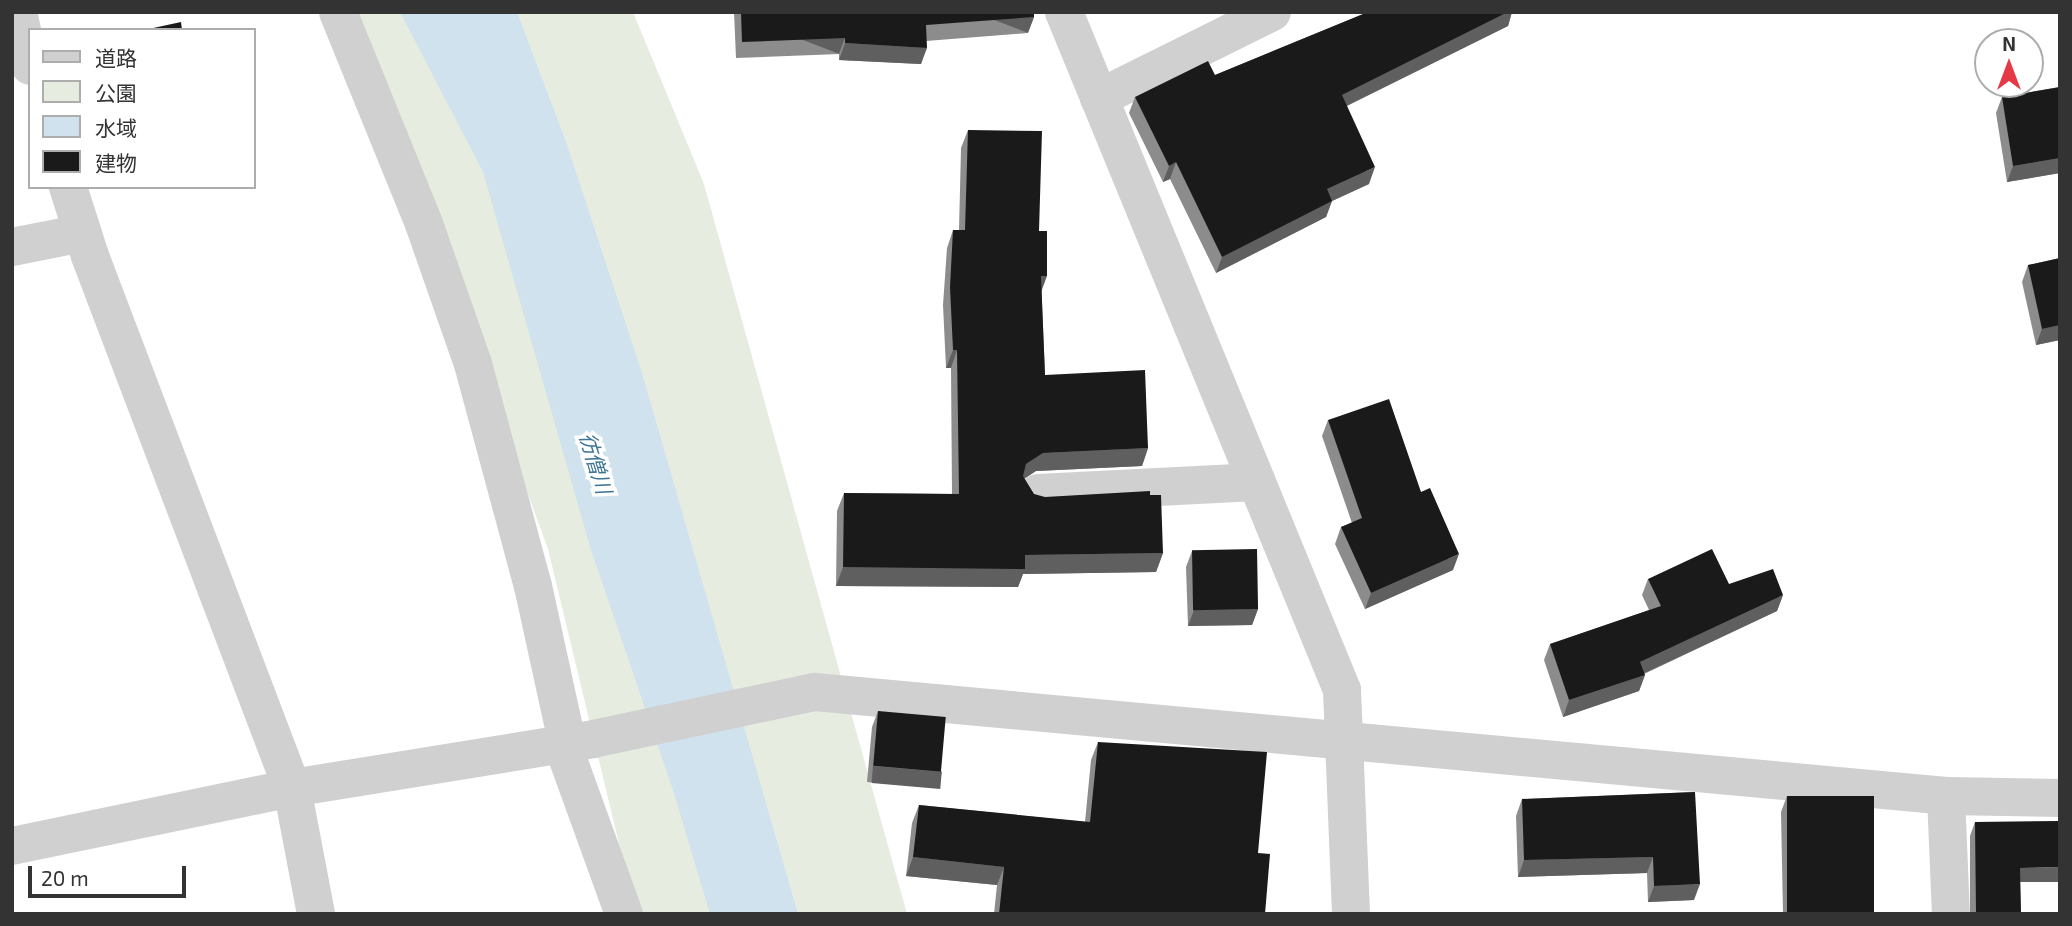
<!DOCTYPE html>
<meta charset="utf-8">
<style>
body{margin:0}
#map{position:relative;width:2072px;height:926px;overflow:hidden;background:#fff;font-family:"Exo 2","Noto Sans JP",sans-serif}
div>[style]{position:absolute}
.green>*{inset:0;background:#e6ecdf}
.water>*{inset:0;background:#cfe2ee}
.minor>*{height:38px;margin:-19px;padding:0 19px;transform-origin:19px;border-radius:19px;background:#d0d0d0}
.wall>*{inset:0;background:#8c8c8c}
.shaded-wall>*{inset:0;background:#5f5f5f;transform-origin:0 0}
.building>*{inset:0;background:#1a1a1a;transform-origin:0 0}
span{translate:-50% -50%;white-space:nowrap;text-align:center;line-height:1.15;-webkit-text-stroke:7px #fff;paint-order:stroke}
.water-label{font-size:21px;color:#3f7597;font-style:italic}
.frame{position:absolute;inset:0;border:14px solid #333;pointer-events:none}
.legend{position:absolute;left:28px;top:28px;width:228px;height:161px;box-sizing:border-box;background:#fff;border:2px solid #adadad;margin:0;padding:9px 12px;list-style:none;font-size:21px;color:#333}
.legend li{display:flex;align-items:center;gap:14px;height:35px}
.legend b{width:35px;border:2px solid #adadad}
.north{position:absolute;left:1974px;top:28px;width:70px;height:70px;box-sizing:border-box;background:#fff;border:2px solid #adadad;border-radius:50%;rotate:0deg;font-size:19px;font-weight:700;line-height:28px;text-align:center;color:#333}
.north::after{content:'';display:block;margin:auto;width:24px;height:32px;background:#e63946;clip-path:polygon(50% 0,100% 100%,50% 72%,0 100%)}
.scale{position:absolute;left:28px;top:866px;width:158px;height:32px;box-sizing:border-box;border:4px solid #333;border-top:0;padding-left:9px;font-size:21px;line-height:24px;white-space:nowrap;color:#333;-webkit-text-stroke:5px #fff;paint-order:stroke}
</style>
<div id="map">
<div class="green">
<i style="clip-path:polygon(352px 12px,633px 12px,704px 184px,907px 914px,636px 914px,548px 549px)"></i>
</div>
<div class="water">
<i style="clip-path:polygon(400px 12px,517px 12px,566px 142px,642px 373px,798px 914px,710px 914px,673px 790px,590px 547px,483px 172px)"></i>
</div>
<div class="minor">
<i style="left:18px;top:12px;width:55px;rotate:77.5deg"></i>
<i style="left:338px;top:12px;width:229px;rotate:67.9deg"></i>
<i style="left:424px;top:224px;width:148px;rotate:70.7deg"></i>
<i style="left:473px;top:364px;width:230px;rotate:74.9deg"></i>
<i style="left:533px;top:586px;width:160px;rotate:77.7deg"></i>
<i style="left:567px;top:742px;width:12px;rotate:95deg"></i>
<i style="left:566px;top:754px;width:170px;rotate:70.1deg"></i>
<i style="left:1064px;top:12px;width:733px;rotate:67.7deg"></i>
<i style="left:1342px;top:690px;width:224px;rotate:87.7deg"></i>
<i style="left:1099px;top:98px;width:193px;rotate:-26.4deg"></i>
<i style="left:68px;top:187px;width:72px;rotate:72.3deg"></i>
<i style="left:90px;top:256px;width:569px;rotate:69.21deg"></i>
<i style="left:292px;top:788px;width:128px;rotate:79.2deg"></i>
<i style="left:12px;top:247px;width:72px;rotate:-11.2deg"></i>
<i style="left:1038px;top:493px;width:219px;rotate:-2.9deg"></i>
<i style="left:1946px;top:796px;width:118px;rotate:87.6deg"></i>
<i style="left:12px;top:846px;width:286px;rotate:-11.7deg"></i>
<i style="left:292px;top:788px;width:305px;rotate:-9.2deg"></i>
<i style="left:593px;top:739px;width:227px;rotate:-12deg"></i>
<i style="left:815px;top:692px;width:1136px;rotate:5.25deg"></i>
<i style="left:1946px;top:796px;width:114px;rotate:1deg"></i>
</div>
<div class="wall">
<i style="clip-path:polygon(734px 12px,1034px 12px,1034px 17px,1028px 33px,926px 41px,921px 64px,839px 60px,839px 54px,736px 58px)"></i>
<i style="clip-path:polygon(1368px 12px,1512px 12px,1508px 26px,1347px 106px,1369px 184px,1332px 201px,1326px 217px,1216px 273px,1170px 179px,1163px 182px,1129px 113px,1135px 97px,1215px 75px)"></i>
<i style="clip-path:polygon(2060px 87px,2060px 173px,2007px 182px,1996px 113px,2002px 97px)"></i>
<i style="clip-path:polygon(968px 130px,1039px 231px,1045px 375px,1148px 448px,1142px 466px,1036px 471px,1024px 479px,1034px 494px,1163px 553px,1156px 572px,1023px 574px,1018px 587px,836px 586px,837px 511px,844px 493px,952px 494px,951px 368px,946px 368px,943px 305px,947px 248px,953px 230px,959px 230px,961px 148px)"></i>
<i style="clip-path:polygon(2060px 258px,2060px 340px,2036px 345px,2022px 282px,2028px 265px)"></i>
<i style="clip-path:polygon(1328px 420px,1421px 492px,1453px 570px,1365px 609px,1335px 544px,1341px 527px,1352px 523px,1322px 436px)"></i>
<i style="clip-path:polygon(1192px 551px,1258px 609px,1252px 625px,1188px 626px,1186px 567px)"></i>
<i style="clip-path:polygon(1648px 579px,1729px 584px,1783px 595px,1777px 611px,1644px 674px,1645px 675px,1639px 691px,1563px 717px,1544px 660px,1550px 644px,1649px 610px,1642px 595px)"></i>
<i style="clip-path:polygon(878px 711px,942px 772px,936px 788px,867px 782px,872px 727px)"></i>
<i style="clip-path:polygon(1098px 742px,1258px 853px,1265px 914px,994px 914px,997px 885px,906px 876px,912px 823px,919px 805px,1085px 822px,1091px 760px)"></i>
<i style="clip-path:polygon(1695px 792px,1694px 900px,1648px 902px,1647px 873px,1518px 877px,1516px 816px,1522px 799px)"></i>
<i style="clip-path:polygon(1787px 796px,1875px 914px,1783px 914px,1781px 812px)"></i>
<i style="clip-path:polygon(1975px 822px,2020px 882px,2021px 914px,1970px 914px,1970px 836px)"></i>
</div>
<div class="shaded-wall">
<i style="clip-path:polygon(1508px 12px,1512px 12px,1508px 26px,1336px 111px,1342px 95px)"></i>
<i style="left:1034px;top:17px;width:17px;height:108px;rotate:111deg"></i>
<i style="left:845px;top:38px;width:17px;height:103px;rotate:111deg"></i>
<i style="clip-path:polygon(845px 43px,927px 48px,921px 64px,839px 60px)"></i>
<i style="clip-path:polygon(2060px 158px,2060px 173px,2007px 182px,2013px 166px)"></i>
<i style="clip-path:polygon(1176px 162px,1170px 179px,1163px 182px,1169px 166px)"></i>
<i style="clip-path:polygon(1375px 167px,1369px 184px,1332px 201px,1326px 217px,1216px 273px,1222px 257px,1327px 189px)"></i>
<i style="clip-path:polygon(1041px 276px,1047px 276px,1040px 295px)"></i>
<i style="clip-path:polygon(2060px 325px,2060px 340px,2036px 345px,2042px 329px)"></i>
<i style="clip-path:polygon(953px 350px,957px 350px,951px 368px,946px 368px)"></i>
<i style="clip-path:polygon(1148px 448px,1142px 466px,1036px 471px,1019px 482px,1026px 464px,1043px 453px)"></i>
<i style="clip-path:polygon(1163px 553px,1156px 572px,1023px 574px,1018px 587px,836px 586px,843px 567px,1025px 555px)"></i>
<i style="clip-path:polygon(1459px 554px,1453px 570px,1365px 609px,1371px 593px)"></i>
<i style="clip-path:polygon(1783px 595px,1777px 611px,1634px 678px,1640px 662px)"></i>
<i style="clip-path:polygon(1258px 609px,1252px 625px,1188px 626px,1194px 610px)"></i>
<i style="clip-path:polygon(1645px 675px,1639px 691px,1563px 717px,1569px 700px)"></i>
<i style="left:873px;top:766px;width:69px;height:17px;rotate:5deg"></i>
<i style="clip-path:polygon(913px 857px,1004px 867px,997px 885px,906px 876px)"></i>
<i style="clip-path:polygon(1653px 857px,1647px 873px,1518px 877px,1524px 860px)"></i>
<i style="clip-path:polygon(2060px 867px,2060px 882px,2015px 882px,2020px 868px)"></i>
<i style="clip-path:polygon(1700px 884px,1694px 900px,1648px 902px,1654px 886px)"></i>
</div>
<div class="building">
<i style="clip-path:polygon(741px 12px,1034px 12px,1034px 17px,926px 25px,927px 48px,845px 43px,845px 38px,742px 42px)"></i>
<i style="clip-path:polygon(1368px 12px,1508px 12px,1342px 95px,1375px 167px,1327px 189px,1332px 201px,1222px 257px,1176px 162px,1169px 166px,1135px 97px,1208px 61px,1215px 75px)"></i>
<i style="clip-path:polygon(181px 22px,182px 30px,144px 30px)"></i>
<i style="clip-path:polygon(2060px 87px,2060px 158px,2013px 166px,2002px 97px)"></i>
<i style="clip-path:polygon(968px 130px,1042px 131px,1039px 231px,1047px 231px,1047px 276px,1041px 276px,1045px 375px,1145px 370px,1148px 448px,1043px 453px,1026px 464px,1023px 476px,1034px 494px,1045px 497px,1150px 491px,1150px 495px,1161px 495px,1163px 553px,1025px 555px,1025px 569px,843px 567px,844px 493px,959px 494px,957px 350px,953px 350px,950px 287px,953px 230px,965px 230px)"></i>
<i style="clip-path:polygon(2060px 258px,2060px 325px,2042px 329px,2028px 265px)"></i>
<i style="clip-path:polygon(1389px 399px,1421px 492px,1430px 488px,1459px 554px,1371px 593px,1341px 527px,1362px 518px,1328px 420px)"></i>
<i style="left:1257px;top:549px;width:60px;height:65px;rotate:89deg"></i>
<i style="clip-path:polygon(1712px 549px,1729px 584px,1773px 569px,1783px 595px,1640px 662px,1645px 675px,1569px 700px,1550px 644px,1661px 606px,1648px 579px)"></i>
<i style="left:878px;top:711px;width:68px;height:55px;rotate:5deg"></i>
<i style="clip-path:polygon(1098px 742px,1267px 752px,1258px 853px,1270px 854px,1265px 914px,999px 914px,1004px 867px,913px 857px,919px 805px,1090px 822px)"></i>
<i style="clip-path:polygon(1695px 792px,1700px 884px,1654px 886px,1653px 857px,1524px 860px,1522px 799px)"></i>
<i style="left:1787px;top:796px;width:87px;height:118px"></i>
<i style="clip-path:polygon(2060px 821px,2060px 867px,2020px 868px,2021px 914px,1976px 914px,1975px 822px)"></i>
</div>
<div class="water-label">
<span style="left:596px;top:463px;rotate:73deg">彷僧川</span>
</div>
<div class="frame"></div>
<ul class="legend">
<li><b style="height:9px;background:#d0d0d0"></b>道路</li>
<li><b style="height:19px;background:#e6ecdf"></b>公園</li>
<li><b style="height:19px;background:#cfe2ee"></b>水域</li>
<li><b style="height:19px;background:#1a1a1a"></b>建物</li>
</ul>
<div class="north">N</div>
<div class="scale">20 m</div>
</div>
